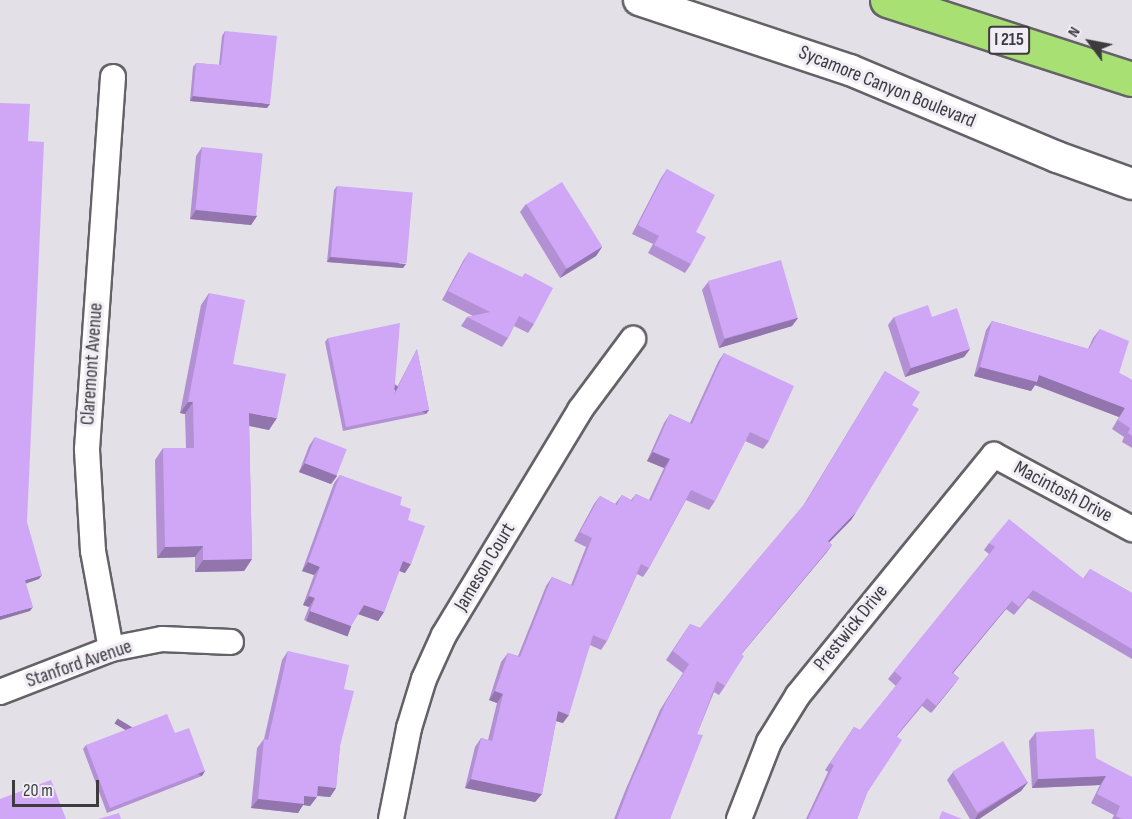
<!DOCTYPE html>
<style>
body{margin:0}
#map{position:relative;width:1132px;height:819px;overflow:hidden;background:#e3e0e7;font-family:"Sofia Sans Condensed",sans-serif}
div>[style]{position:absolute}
.roads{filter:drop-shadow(2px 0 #646267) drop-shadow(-2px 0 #646267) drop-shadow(0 2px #646267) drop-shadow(0 -2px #646267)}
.minor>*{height:24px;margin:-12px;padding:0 12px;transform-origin:12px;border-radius:12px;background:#fff}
.tertiary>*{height:30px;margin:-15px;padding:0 15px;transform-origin:15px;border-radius:15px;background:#fff}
.motorway>*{height:33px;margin:-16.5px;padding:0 16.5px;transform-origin:16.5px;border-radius:16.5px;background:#a8e073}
.wall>*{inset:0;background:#b390d4}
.shaded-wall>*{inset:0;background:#9275ad;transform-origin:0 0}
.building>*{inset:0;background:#d0a7f7;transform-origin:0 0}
span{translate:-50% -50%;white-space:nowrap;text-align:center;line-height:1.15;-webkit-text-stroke:6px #f0edf4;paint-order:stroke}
.shield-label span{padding:2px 4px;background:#f0edf4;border:2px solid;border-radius:4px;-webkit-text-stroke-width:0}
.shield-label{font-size:18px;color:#3d3b3e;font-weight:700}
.street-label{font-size:20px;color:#3d3b3e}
.north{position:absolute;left:1060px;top:12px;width:60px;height:60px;-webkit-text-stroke:4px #f0edf4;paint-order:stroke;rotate:302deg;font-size:16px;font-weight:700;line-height:24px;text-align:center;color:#3d3b3e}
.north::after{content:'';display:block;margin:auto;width:21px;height:27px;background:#3d3b3e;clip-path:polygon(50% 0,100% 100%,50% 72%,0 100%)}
.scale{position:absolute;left:12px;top:780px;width:87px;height:27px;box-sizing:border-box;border:3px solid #3d3b3e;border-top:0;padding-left:8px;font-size:18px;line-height:21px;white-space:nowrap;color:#3d3b3e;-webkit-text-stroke:4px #f0edf4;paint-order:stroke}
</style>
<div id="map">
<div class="roads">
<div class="minor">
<i style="left:111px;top:649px;width:100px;rotate:-100.4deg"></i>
<i style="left:93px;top:551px;width:102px;rotate:-93.4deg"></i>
<i style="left:87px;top:449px;width:373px;rotate:-86deg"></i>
<i style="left:0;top:692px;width:119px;rotate:-21.2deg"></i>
<i style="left:111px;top:649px;width:52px;rotate:-11.1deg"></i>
<i style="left:162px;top:639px;width:69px;rotate:2.5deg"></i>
<i style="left:391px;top:819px;width:93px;rotate:-78.8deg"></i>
<i style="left:409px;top:728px;width:51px;rotate:-73deg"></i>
<i style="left:424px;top:679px;width:48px;rotate:-65.6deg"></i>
<i style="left:444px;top:635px;width:263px;rotate:-58.8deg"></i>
<i style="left:580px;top:410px;width:89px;rotate:-53.3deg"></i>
<i style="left:739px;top:819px;width:83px;rotate:-68.7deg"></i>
<i style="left:769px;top:742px;width:55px;rotate:-58.3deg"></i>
<i style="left:798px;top:695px;width:310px;rotate:-50.8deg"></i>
<i style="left:994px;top:455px;width:157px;rotate:28.2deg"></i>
</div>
<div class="tertiary">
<i style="left:639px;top:0;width:222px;rotate:18.4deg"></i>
<i style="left:850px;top:70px;width:225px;rotate:22.8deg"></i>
<i style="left:1057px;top:157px;width:80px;rotate:19.8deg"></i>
</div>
<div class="motorway">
<i style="left:887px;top:0;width:257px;rotate:17.9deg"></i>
</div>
</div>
<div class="wall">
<i style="clip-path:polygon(225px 31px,267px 108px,190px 101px,193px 67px,196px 63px,219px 65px,222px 36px)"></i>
<i style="clip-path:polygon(202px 147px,257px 216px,251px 225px,190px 219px,196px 156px)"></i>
<i style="clip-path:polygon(667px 169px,696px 232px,691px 264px,685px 273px,648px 253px,653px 244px,632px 234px,661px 178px)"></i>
<i style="clip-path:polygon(337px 186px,403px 268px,327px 262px,334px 190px)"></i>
<i style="clip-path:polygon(526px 204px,602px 247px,596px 256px,560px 278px,520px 212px)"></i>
<i style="clip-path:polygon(469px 252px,534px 324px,528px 333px,514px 326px,508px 338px,502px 347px,461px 326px,467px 317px,473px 316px,442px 300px,463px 261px)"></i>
<i style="clip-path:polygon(708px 282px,798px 318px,792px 326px,719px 348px,702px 290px)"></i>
<i style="clip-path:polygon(209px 293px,233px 364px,269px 430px,249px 426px,252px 559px,244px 571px,195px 572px,195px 557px,157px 558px,155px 460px,163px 448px,186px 448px,185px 414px,180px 413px,201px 305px)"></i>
<i style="clip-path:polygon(894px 317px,932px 317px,970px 349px,964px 357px,905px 377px,888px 325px)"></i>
<i style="clip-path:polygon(992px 321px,1088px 349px,1093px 338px,1100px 329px,1119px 373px,1132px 380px,1132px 448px,1122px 442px,1124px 437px,1112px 429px,1119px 417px,1035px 385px,1031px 391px,974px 376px,986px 330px)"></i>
<i style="clip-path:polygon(328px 338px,394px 393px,417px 349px,429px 410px,426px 414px,343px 431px,325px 342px)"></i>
<i style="clip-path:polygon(724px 353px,769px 441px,763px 449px,745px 441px,715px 501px,709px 510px,686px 500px,649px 568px,643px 577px,637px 574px,607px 641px,601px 650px,590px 645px,563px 723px,556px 721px,542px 794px,535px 802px,465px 788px,475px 747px,481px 738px,488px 740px,497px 703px,489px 700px,501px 662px,508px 653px,518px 656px,546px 586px,552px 577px,571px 585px,586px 547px,574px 541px,594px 504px,600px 496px,615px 504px,622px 495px,631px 500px,636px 494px,649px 500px,664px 468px,647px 461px,664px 423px,670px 414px,690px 423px,718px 362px)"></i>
<i style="clip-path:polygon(885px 371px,912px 405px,851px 520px,829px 542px,832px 545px,826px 553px,741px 654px,725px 686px,719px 695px,714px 692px,697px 734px,670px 819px,614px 819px,625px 791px,660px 710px,683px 673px,666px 660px,690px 624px,700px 628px,803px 506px)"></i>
<i style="clip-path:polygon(315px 437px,337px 476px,331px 484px,299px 472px,309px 446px)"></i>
<i style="clip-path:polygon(340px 475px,400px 505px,408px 520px,405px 573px,399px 571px,384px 612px,378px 621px,358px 614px,345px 635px,304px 620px,309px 607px,303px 605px,314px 575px,302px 571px,334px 483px)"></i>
<i style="clip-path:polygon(989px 543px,1083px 579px,1090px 569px,1132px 593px,1132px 659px,1028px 598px,1014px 615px,1006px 609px,953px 673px,959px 678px,931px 713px,922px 706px,897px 736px,867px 793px,857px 819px,806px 819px,828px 772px,825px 770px,854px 727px,860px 730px,896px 686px,888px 679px,989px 554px,984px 550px)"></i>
<i style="clip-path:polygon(288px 651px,344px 689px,340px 746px,336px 788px,330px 797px,317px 796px,310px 806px,303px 805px,298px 813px,251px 808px,257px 748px,264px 739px,282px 660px)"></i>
<i style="clip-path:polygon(1036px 732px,1096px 758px,1132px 819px,1112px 819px,1114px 815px,1091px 803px,1100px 785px,1032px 788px,1029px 741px)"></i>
<i style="clip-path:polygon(175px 733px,202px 776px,107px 813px,83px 749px,86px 745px)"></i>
<i style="clip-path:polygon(953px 772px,1028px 782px,1021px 791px,979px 819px,970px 819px,947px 780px)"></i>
</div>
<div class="shaded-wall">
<i style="clip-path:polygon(193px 96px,270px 104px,267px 108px,190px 101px)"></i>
<i style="clip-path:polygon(196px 210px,257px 216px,251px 225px,190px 219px)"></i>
<i style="clip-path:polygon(602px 247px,596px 256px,560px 278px,566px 269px)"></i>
<i style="clip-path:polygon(330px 257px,406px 264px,403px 268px,327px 262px)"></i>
<i style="clip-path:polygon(798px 318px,792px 326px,719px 348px,725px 339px)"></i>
<i style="clip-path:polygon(970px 349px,964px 357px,905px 377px,911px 368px)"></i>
<i style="clip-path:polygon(980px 367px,1039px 375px,1125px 408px,1119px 417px,1035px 385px,1031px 391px,974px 376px)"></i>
<i style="clip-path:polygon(188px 402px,193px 402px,185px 414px,180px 413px)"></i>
<i style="left:429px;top:410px;width:5px;height:85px;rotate:127deg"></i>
<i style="clip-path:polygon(249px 413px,277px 418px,269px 430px,241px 424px)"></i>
<i style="clip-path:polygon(653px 452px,670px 459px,664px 468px,647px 461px)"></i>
<i style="clip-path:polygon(305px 463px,337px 476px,331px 484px,299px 472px)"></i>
<i style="clip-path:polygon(857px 511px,851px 520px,822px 550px,828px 541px)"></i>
<i style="clip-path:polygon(832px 545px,826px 553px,734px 663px,741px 654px)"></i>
<i style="clip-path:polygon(203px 546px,195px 557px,157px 558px,165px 547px)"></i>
<i style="clip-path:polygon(252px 559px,244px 571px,195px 572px,203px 560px)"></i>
<i style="clip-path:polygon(403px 561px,411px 564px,405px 573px,397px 570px)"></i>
<i style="clip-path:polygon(308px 562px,320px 567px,314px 575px,302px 571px)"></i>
<i style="clip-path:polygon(42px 575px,39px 579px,22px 585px,25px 580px)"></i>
<i style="clip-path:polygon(309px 596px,315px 598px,309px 607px,303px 605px)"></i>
<i style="clip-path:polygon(1012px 601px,1006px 609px,947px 680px,952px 673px)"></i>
<i style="clip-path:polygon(364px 605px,384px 612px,378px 621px,358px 614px)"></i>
<i style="clip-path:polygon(33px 607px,30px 611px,0 620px,0 616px)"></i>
<i style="left:310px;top:611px;width:44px;height:11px;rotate:20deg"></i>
<i style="clip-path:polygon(959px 678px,953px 686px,931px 713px,936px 706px)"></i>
<i style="clip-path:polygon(495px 691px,503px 694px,497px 703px,489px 700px)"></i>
<i style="clip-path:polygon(558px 711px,569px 715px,563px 723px,552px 720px)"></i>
<i style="left:205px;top:771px;width:6px;height:102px;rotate:121deg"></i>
<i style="clip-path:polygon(1106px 776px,1100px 785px,1032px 788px,1038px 779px)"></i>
<i style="clip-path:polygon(471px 779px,542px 794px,535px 802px,465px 788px)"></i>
<i style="clip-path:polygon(1028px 782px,1021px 791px,979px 819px,975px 819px,978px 814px)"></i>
<i style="clip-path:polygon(318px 786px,336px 788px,330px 797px,311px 795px)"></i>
<i style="clip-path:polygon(304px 796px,317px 797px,310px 806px,303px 805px,298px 813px,251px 808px,258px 799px)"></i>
</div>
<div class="building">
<i style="clip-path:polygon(225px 31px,277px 36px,270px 104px,193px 96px,196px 63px,221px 65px)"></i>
<i style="clip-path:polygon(0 103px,30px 104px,28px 141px,44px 142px,27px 522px,42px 575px,25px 580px,33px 607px,0 616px)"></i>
<i style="left:202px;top:147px;width:61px;height:63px;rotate:6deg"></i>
<i style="clip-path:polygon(667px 169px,715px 195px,696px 232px,706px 237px,691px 264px,654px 245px,659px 236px,638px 225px)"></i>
<i style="left:562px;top:182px;width:76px;height:42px;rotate:58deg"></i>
<i style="left:337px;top:186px;width:76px;height:71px;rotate:5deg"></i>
<i style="clip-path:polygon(469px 252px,522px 277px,525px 273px,553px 288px,534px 324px,519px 316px,508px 338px,467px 317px,490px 312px,448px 291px)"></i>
<i style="left:781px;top:260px;width:60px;height:76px;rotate:74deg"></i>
<i style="clip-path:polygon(209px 293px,245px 300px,233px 364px,286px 374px,277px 418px,249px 413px,252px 559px,203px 560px,203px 546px,165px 547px,163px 448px,194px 448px,193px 402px,188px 402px)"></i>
<i style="clip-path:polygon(928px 305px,932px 317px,957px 308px,970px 349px,911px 368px,894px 317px)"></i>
<i style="clip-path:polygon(992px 321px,1089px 349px,1100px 329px,1129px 341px,1119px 373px,1132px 380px,1132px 436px,1128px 433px,1130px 428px,1118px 420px,1125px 408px,1039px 375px,1037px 382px,980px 367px)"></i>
<i style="clip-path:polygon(400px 323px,394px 395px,417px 349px,429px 410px,346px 427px,328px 338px)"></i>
<i style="clip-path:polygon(724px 353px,794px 386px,769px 441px,750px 432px,715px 501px,691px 490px,649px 568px,641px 564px,607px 641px,593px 635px,569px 715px,558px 711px,542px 794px,471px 779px,481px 738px,492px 741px,503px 694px,495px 691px,508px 653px,520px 657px,552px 577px,573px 586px,592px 538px,580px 532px,600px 496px,617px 505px,622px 495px,632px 501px,636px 494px,651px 501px,670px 459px,653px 452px,670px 414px,692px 424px)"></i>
<i style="clip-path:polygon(885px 371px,920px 392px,912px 405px,919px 409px,857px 511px,828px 541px,832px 545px,741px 654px,744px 656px,725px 686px,717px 681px,697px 734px,703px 735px,670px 819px,617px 819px,631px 782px,666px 702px,689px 664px,673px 651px,690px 624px,700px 628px,806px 502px)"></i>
<i style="left:315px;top:437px;width:34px;height:28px;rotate:21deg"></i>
<i style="clip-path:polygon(340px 475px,402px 497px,400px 505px,411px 509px,408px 520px,425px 526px,411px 564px,403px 561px,384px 612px,364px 605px,351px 626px,310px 611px,315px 598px,309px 596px,320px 567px,308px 562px)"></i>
<i style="clip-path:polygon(1009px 519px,1084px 579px,1090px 569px,1132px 593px,1132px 649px,1033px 590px,1019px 607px,1012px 601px,952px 673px,959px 678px,936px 706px,927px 698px,896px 736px,902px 740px,867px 793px,857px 819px,808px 819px,834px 765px,830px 763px,854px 727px,860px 730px,902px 678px,894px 671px,995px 547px,989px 543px)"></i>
<i style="clip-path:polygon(288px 651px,349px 665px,344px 689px,354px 691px,340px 746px,336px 788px,318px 786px,317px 797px,304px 796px,304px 804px,258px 799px,264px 739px,268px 740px)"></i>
<i style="clip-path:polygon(167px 714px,175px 733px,189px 728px,205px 771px,110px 808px,86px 745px)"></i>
<i style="clip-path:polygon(1094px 729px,1096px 758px,1132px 777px,1132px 819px,1122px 819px,1116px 816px,1120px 806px,1097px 794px,1106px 776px,1038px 779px,1036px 732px)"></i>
<i style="left:1003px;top:741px;width:48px;height:59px;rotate:59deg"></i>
<i style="clip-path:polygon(51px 780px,66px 819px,0 819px,0 799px)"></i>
<i style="clip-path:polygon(942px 811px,962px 819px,939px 819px)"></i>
<i style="clip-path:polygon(119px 813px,121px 819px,98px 819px)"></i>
</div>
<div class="shield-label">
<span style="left:1009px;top:40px">I 215</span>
</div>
<div class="street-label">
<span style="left:887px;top:87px;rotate:22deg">Sycamore Canyon Boulevard</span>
<span style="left:92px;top:364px;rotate:-86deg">Claremont Avenue</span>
<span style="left:1063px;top:492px;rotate:28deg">Macintosh Drive</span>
<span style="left:485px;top:567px;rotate:-59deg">Jameson Court</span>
<span style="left:851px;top:628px;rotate:-51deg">Prestwick Drive</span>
<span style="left:79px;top:664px;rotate:-19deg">Stanford Avenue</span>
</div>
<div class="north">N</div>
<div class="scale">20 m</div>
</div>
